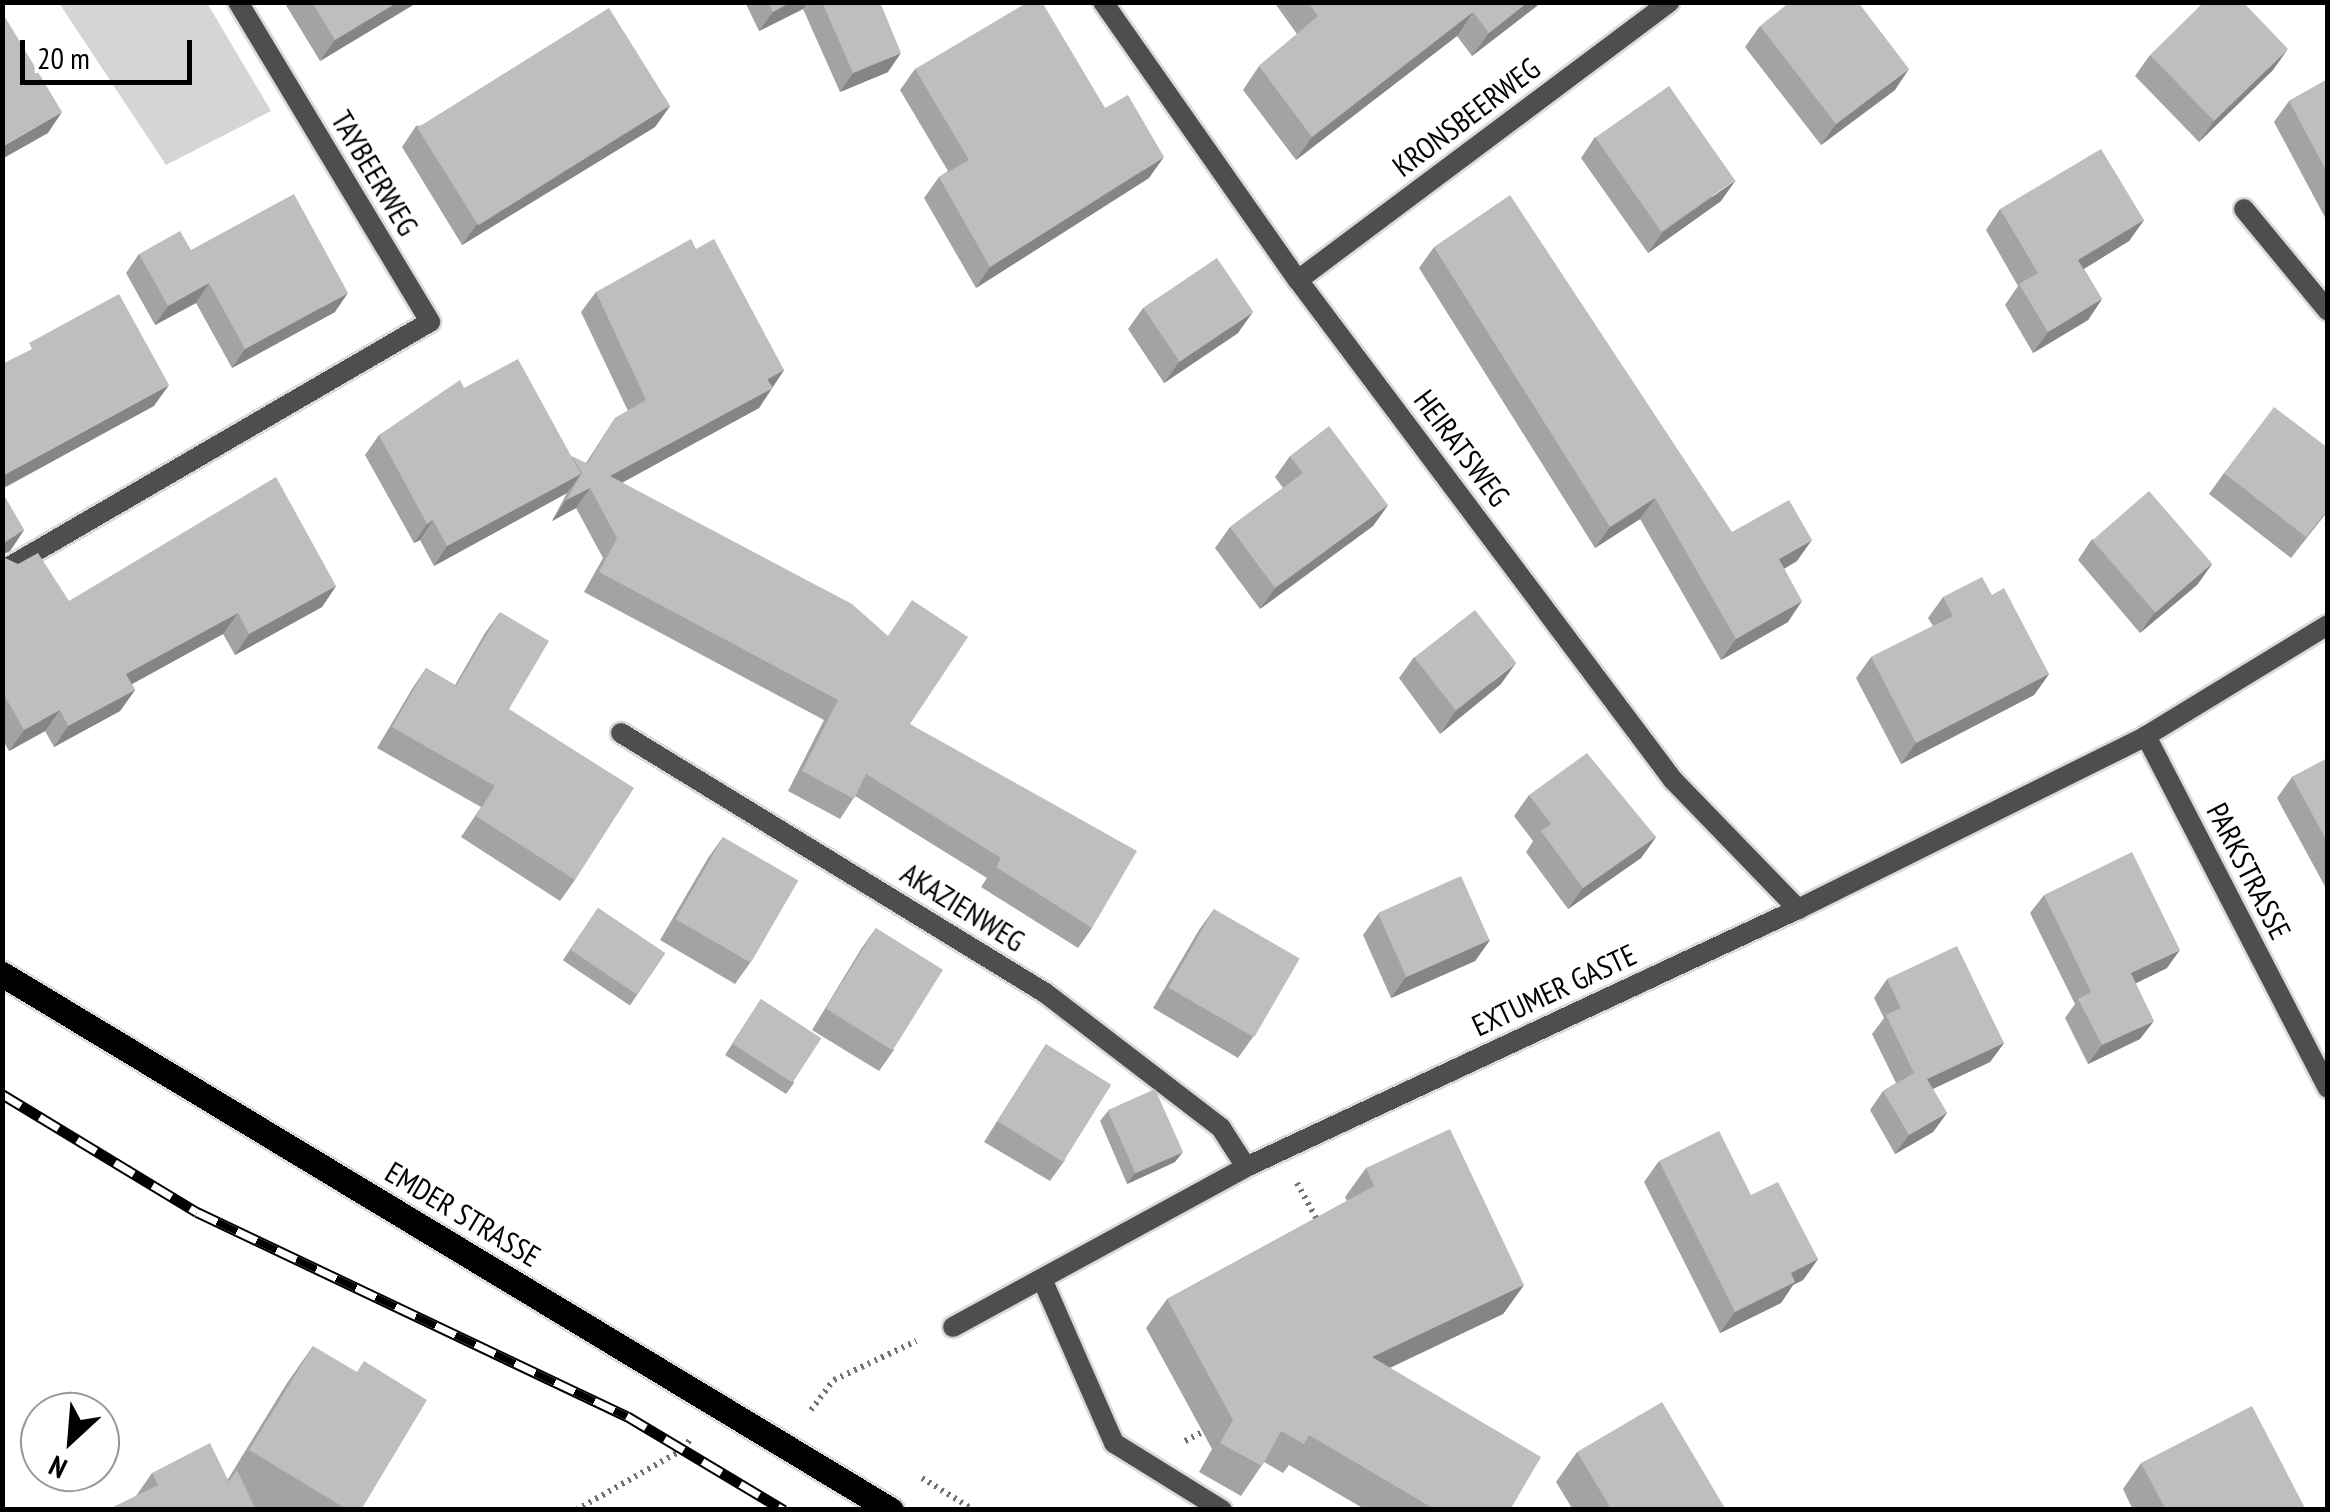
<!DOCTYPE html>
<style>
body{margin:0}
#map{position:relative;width:2330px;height:1512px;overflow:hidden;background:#fff;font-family:"PT Sans Narrow",sans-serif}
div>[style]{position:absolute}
.green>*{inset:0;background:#d5d5d5}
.path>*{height:6px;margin-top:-3px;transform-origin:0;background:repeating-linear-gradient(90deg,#707070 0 2.5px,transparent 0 7.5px)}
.roads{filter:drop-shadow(2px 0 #dbdbdb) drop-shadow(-2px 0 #dbdbdb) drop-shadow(0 2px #dbdbdb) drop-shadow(0 -2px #dbdbdb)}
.lane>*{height:20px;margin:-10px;padding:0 10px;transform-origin:10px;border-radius:10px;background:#4e4e4e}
.street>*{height:20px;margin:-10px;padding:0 10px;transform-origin:10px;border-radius:10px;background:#4e4e4e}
.primary>*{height:25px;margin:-12.5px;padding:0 12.5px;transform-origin:12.5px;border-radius:12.5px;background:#000}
.rail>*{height:11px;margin-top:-5.5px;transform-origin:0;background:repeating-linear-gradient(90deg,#fff 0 22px,#000 0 44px);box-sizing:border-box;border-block:2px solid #000}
.wall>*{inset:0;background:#a3a3a3;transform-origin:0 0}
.shaded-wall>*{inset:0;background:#858585}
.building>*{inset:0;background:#bebebe;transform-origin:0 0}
span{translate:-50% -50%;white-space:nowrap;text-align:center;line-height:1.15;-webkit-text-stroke:8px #fff;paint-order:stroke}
.street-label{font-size:30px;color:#000}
.frame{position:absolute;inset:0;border:5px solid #000;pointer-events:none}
.north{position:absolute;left:20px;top:1392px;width:100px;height:100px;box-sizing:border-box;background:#fff;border:2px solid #999;border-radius:50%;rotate:206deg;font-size:28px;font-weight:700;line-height:40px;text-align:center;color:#000}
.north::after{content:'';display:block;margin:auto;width:35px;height:45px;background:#000;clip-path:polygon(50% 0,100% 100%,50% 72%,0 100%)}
.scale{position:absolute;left:20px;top:40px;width:172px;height:45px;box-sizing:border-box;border:5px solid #000;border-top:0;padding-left:12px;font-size:30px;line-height:35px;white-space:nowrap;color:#000;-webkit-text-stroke:8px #fff;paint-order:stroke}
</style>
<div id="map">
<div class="green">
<i style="clip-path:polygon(59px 3px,207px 3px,271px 111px,166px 165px)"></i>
</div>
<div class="path">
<i style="left:1297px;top:1183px;width:48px;rotate:61.3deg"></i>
<i style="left:811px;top:1410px;width:38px;rotate:-53deg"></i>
<i style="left:834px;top:1380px;width:91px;rotate:-25.4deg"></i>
<i style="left:1185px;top:1441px;width:28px;rotate:-27deg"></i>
<i style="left:922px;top:1478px;width:61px;rotate:31.6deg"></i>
<i style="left:576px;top:1510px;width:124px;rotate:-29.5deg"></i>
<i style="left:684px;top:1449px;width:13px;rotate:-58deg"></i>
</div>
<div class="roads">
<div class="lane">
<i style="left:2px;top:571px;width:495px;rotate:-30.2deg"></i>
</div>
<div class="street">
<i style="left:238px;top:2px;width:373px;rotate:59deg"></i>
<i style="left:1103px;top:2px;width:340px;rotate:55deg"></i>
<i style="left:1298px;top:280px;width:625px;rotate:53.13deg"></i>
<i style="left:1673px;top:780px;width:180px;rotate:45.9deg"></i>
<i style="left:2244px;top:209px;width:132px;rotate:50.5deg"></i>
<i style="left:1298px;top:280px;width:464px;rotate:-36.8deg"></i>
<i style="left:621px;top:733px;width:496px;rotate:31.5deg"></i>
<i style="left:1044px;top:992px;width:223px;rotate:37.5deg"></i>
<i style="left:1221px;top:1128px;width:46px;rotate:57.3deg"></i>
<i style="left:2146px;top:736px;width:396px;rotate:62.7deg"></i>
<i style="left:1042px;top:1279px;width:179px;rotate:66.3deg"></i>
<i style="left:1114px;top:1443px;width:127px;rotate:31.8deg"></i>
<i style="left:953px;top:1327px;width:334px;rotate:-28.6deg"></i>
<i style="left:1246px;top:1167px;width:609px;rotate:-25.05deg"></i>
<i style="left:1798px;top:909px;width:389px;rotate:-26.4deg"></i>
<i style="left:2146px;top:736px;width:213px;rotate:-31.4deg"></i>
</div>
<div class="primary">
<i style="left:2px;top:974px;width:1038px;rotate:31.09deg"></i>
</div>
</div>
<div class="rail">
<i style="left:2px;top:1094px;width:228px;rotate:31.2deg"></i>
<i style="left:197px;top:1212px;width:476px;rotate:25.4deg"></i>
<i style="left:627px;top:1416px;width:183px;rotate:30.9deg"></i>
</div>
<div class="wall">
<i style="clip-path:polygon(284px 2px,418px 2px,320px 61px)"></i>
<i style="clip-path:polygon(745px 2px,880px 2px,888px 72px,840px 92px,803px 9px,759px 31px)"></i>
<i style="clip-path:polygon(1274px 2px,1542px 2px,1472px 56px,1457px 36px,1296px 160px,1243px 90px,1259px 66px,1297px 34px)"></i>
<i style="clip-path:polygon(1760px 26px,1895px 90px,1821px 145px,1745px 47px)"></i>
<i style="clip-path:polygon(2150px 55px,2273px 70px,2199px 142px,2135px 76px)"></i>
<i style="clip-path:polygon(915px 69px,1105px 108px,1149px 178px,976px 288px,924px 198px,939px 177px,948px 171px,900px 90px)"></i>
<i style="clip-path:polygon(2328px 79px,2328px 223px,2274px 122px,2289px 101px)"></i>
<i style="clip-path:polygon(670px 106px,655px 127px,462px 245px,402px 147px,416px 126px)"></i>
<i style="clip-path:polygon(1595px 137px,1721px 201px,1648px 253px,1581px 158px)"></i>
<i style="clip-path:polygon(2000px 209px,2144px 220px,2129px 241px,2084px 269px,2102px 299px,2088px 320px,2033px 353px,2005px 305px,2018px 286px,1986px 230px)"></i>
<i style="clip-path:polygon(1434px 247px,1732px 532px,1797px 561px,1784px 569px,1788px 622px,1721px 660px,1640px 519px,1595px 548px,1419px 268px)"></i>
<i style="clip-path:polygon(696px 249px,784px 370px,759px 408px,622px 482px,910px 724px,1092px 928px,1078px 948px,981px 887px,987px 878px,855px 796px,840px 819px,788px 791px,824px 720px,584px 592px,603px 558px,576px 508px,552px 521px,567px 493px,434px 566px,420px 540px,414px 543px,365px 455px,379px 435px,464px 388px,572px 457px,586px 463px,615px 418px,628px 411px,581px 312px,596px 292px)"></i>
<i style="clip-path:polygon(191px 250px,335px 312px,232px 368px,196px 303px,155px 325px,126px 273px,139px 254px)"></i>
<i style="clip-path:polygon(1143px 308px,1238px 333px,1164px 383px,1128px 329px)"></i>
<i style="clip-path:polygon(1290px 456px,1388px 505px,1373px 526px,1260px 609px,1215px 548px,1230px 527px,1283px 488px,1275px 477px)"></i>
<i style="clip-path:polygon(2224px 473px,2328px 511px,2291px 558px,2209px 494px)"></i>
<i style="clip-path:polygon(2px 492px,24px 530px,10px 551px,5px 553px,5px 558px,69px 601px,336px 586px,322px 607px,235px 655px,223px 634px,132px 684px,135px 690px,120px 711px,54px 747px,45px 731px,9px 751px,2px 739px)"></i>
<i style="clip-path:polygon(2092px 539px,2212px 564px,2197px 585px,2140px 633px,2078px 560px)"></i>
<i style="clip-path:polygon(1992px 595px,2049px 674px,2034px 695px,1901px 764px,1856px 678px,1871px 657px,1933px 626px,1928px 618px,1943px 597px)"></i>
<i style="clip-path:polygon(500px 612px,509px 709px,575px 880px,560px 901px,461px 837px,481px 807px,377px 748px,412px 689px,426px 668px,455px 685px,485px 633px)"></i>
<i style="clip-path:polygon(1414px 657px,1501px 684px,1440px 734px,1399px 678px)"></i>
<i style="clip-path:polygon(2328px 758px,2328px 892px,2277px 798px,2292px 777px)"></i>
<i style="clip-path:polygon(1529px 795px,1656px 837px,1641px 858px,1568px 909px,1526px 852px,1533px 841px,1514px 816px)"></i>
<i style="clip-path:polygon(723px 837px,750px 963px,735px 984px,660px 940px,708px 858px)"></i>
<i style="clip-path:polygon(2044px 895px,2167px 968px,2136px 983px,2140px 1039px,2088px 1064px,2065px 1018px,2075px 1004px,2030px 913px)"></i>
<i style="left:598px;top:908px;width:81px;height:63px;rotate:34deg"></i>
<i style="clip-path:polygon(1214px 909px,1253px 1037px,1238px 1058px,1153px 1008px,1199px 930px)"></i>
<i style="clip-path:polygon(1378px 914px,1490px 940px,1475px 961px,1391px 998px,1363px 935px)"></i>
<i style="clip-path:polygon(876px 928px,894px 1050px,879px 1071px,812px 1030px,861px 949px)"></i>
<i style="clip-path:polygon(1887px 979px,2004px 1043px,1990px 1062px,1933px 1089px,1947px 1113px,1933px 1132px,1895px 1154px,1870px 1110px,1883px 1091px,1896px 1083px,1872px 1034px,1884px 1018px,1874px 998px)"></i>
<i style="clip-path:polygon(761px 999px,794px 1083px,786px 1094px,725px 1055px)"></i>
<i style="clip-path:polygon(1046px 1044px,1065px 1160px,1050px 1181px,984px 1142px)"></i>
<i style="clip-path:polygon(1108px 1111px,1175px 1162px,1127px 1184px,1100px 1121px)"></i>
<i style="clip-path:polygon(1659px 1161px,1751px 1195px,1818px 1259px,1803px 1280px,1793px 1285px,1781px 1303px,1720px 1333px,1644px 1182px)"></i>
<i style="clip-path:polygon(1366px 1168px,1524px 1285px,1503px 1314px,1390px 1368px,1510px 1510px,1366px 1510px,1289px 1465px,1283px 1473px,1264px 1462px,1241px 1496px,1199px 1472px,1212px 1449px,1146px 1328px,1167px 1299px,1347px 1201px,1345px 1197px)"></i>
<i style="clip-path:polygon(313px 1346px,361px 1510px,260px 1510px,255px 1507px,256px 1510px,110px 1510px,136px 1496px,152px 1473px,228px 1479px,287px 1383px)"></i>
<i style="clip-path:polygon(1577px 1452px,1726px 1510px,1573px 1510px,1556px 1482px)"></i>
<i style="clip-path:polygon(2141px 1463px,2306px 1510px,2133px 1510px,2123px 1489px)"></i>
</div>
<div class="shaded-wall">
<i style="clip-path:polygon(398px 2px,418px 2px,320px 61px,335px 40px)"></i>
<i style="clip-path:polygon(791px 2px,808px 2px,803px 9px,759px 31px,773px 12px)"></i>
<i style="clip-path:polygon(1528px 2px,1542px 2px,1472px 56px,1489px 33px)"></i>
<i style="clip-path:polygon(1473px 12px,1457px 36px,1296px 160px,1312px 137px)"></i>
<i style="clip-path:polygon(2288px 49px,2273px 70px,2199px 142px,2214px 121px)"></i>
<i style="clip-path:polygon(901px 53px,888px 72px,840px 92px,853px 73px)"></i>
<i style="clip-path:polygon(1909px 69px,1895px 90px,1821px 145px,1836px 124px)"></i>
<i style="clip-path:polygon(670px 106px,655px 127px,462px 245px,477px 224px)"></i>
<i style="clip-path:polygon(62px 112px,48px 133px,2px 159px,2px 147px)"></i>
<i style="clip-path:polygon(1164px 157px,1149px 178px,976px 288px,990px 267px)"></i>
<i style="clip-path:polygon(1736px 180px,1721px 201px,1648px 253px,1663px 232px)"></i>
<i style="clip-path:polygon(2144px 220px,2129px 241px,2064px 281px,2078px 260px)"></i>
<i style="clip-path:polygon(209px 283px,196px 303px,155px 325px,168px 306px)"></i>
<i style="clip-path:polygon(348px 293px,335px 312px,232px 368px,245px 349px)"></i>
<i style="clip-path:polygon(2102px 299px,2088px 320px,2033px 353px,2048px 332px)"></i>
<i style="clip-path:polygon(1253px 312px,1238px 333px,1164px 383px,1179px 362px)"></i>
<i style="clip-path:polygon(784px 370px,759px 408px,596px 497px,610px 476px)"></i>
<i style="clip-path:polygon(169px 385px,154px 406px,2px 489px,2px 476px)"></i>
<i style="clip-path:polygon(581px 474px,567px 493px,434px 566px,447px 546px)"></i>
<i style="clip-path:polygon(590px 488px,576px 508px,552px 521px,566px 500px)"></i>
<i style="clip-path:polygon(1655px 498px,1640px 519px,1595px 548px,1610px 527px)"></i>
<i style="clip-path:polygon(1388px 505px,1373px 526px,1260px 609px,1275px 588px)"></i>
<i style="clip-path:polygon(433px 520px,420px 540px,414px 543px,427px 524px)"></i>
<i style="clip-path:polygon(24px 530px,10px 551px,2px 555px,5px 542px)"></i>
<i style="clip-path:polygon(1812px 540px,1797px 561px,1764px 580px,1779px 559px)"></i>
<i style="clip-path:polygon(2212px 564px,2197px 585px,2140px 633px,2155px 612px)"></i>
<i style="clip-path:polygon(336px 586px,322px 607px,235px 655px,249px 634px)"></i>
<i style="clip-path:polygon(1802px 601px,1788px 622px,1721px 660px,1736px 639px)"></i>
<i style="clip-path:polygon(238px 613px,223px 634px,112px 695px,126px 674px)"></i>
<i style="clip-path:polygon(1516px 663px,1501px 684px,1440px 734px,1455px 712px)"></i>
<i style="clip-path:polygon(2049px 674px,2034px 695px,1901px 764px,1916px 743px)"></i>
<i style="clip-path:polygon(135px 690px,120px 711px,54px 747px,68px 726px)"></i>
<i style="clip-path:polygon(60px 710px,45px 731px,9px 751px,24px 730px)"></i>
<i style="clip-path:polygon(1656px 837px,1641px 858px,1568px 909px,1583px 888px)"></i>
<i style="clip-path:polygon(1490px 940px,1475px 961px,1391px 998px,1406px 977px)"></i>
<i style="clip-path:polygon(2180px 950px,2167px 968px,2118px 992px,2131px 973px)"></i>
<i style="clip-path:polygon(2154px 1021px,2140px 1039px,2088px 1064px,2102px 1045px)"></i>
<i style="clip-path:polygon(2004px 1043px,1990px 1062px,1913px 1098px,1927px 1079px)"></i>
<i style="clip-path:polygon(1947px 1113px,1933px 1132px,1895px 1154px,1909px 1135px)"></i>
<i style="clip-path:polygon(1183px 1152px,1175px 1162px,1127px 1184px,1135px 1173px)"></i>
<i style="clip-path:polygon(1818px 1259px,1803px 1280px,1793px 1285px,1781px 1303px,1720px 1333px,1735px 1312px,1791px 1273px)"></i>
<i style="clip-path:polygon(1524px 1285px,1503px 1314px,1351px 1386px,1372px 1357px)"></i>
</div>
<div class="building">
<i style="clip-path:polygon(312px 2px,398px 2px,335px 40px)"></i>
<i style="clip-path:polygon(768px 2px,791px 2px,773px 12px)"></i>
<i style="clip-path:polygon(822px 2px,880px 2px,901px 53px,853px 73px)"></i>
<i style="clip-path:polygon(1028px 2px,1042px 2px,1105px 108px,1128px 95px,1164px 157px,990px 267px,939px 177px,969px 160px,915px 69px)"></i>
<i style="clip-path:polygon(1308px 2px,1528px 2px,1489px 33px,1473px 12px,1312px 137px,1259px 66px,1318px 16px)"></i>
<i style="clip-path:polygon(1790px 2px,1858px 2px,1909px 69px,1836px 124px,1760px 26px)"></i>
<i style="clip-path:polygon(2204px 2px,2243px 2px,2288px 49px,2214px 121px,2150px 55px)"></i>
<i style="left:609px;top:8px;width:115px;height:226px;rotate:58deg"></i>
<i style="clip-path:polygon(2px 12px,62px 112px,2px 147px)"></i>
<i style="clip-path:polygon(2328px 79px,2328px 174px,2289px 101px)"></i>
<i style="left:1669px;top:86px;width:115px;height:90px;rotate:55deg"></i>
<i style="clip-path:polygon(2101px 149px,2144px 220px,2078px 260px,2102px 299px,2048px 332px,2019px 284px,2038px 273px,2000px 209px)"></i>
<i style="clip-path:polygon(294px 194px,348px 293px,245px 349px,209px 283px,168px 306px,139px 254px,180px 231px,191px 250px)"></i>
<i style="clip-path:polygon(1510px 195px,1732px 532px,1789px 500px,1812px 540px,1779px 559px,1802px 601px,1736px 639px,1655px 498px,1610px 527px,1434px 247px)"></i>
<i style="clip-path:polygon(691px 239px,696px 249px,714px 239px,784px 370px,767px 379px,773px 388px,610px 476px,852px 604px,888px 636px,912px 600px,968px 637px,910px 724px,1137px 851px,1092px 928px,996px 867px,1001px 858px,866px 774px,854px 799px,802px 771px,838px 700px,599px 572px,617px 538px,590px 488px,566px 500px,582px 473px,572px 456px,587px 464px,615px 418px,646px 400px,596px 292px)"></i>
<i style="left:1217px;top:258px;width:65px;height:89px;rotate:56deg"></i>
<i style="clip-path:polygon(119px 294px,169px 385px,2px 476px,2px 364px,32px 349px,29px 343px)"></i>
<i style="clip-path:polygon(518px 359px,581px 474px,447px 546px,433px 520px,427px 524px,379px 435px,460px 380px,464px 388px)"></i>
<i style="clip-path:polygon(2274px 407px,2328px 448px,2328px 509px,2306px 537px,2224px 473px)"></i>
<i style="clip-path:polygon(1329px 426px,1388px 505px,1275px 588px,1230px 527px,1303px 473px,1290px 456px)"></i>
<i style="clip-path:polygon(276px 477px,336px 586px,249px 634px,238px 613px,126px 674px,135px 690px,68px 726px,60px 710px,24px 730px,2px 691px,2px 492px,24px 530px,5px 542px,5px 558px,18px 564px,38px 553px,69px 601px)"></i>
<i style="left:2149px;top:491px;width:96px;height:75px;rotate:49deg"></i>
<i style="clip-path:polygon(1982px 577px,1992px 595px,2004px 588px,2049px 674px,1916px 743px,1871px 657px,1953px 616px,1943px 597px)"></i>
<i style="left:1475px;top:610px;width:67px;height:77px;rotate:52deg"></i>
<i style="clip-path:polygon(500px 612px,549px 641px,509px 709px,634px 788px,575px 880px,476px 816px,495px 786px,392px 727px,426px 668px,456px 686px)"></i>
<i style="clip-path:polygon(1587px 753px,1656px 837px,1583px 888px,1541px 831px,1551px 824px,1529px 795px)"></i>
<i style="clip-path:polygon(2328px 758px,2328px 843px,2292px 777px)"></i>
<i style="left:723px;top:837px;width:87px;height:95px;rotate:30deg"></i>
<i style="clip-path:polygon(2132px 852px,2180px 950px,2131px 973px,2154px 1021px,2102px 1045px,2078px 999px,2091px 992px,2044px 895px)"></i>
<i style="left:1461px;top:876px;width:70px;height:91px;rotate:66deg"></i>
<i style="left:598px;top:908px;width:81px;height:50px;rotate:34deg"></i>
<i style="left:1214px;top:909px;width:99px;height:91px;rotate:30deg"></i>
<i style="left:876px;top:928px;width:79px;height:95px;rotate:32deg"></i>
<i style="clip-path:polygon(1957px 946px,2004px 1043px,1927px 1079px,1947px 1113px,1909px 1135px,1883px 1091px,1914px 1073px,1886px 1015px,1901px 1008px,1887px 979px)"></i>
<i style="left:761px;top:999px;width:72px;height:53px;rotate:33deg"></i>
<i style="left:1046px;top:1044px;width:77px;height:91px;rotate:32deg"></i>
<i style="left:1155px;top:1089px;width:69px;height:52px;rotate:66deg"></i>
<i style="clip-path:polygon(1450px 1129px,1524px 1285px,1372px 1357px,1541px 1457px,1510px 1510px,1436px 1510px,1309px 1435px,1304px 1444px,1281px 1431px,1262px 1466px,1220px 1443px,1233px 1420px,1167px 1299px,1374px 1186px,1366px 1168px)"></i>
<i style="clip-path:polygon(1719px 1131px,1751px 1195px,1778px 1182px,1818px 1259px,1791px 1273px,1795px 1282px,1735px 1312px,1659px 1161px)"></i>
<i style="clip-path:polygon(313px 1346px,357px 1372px,364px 1361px,427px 1400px,361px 1510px,348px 1510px,249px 1450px)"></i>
<i style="clip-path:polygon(1662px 1402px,1726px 1510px,1612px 1510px,1577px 1452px)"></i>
<i style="clip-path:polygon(2252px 1406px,2306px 1510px,2166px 1510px,2141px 1463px)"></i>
<i style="clip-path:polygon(210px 1443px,229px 1482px,237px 1470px,256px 1510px,112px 1510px,111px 1508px,158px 1485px,152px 1473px)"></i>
</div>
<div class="street-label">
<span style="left:1466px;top:117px;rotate:-37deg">KRONSBEERWEG</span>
<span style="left:375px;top:173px;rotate:59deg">TAYBEERWEG</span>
<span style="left:1462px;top:448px;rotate:53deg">HEIRATSWEG</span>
<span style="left:2249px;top:871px;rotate:63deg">PARKSTRASSE</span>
<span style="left:963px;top:907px;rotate:32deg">AKAZIENWEG</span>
<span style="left:1554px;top:990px;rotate:-25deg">EXTUMER GASTE</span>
<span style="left:463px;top:1214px;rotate:31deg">EMDER STRASSE</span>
</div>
<div class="frame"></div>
<div class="north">N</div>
<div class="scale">20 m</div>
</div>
